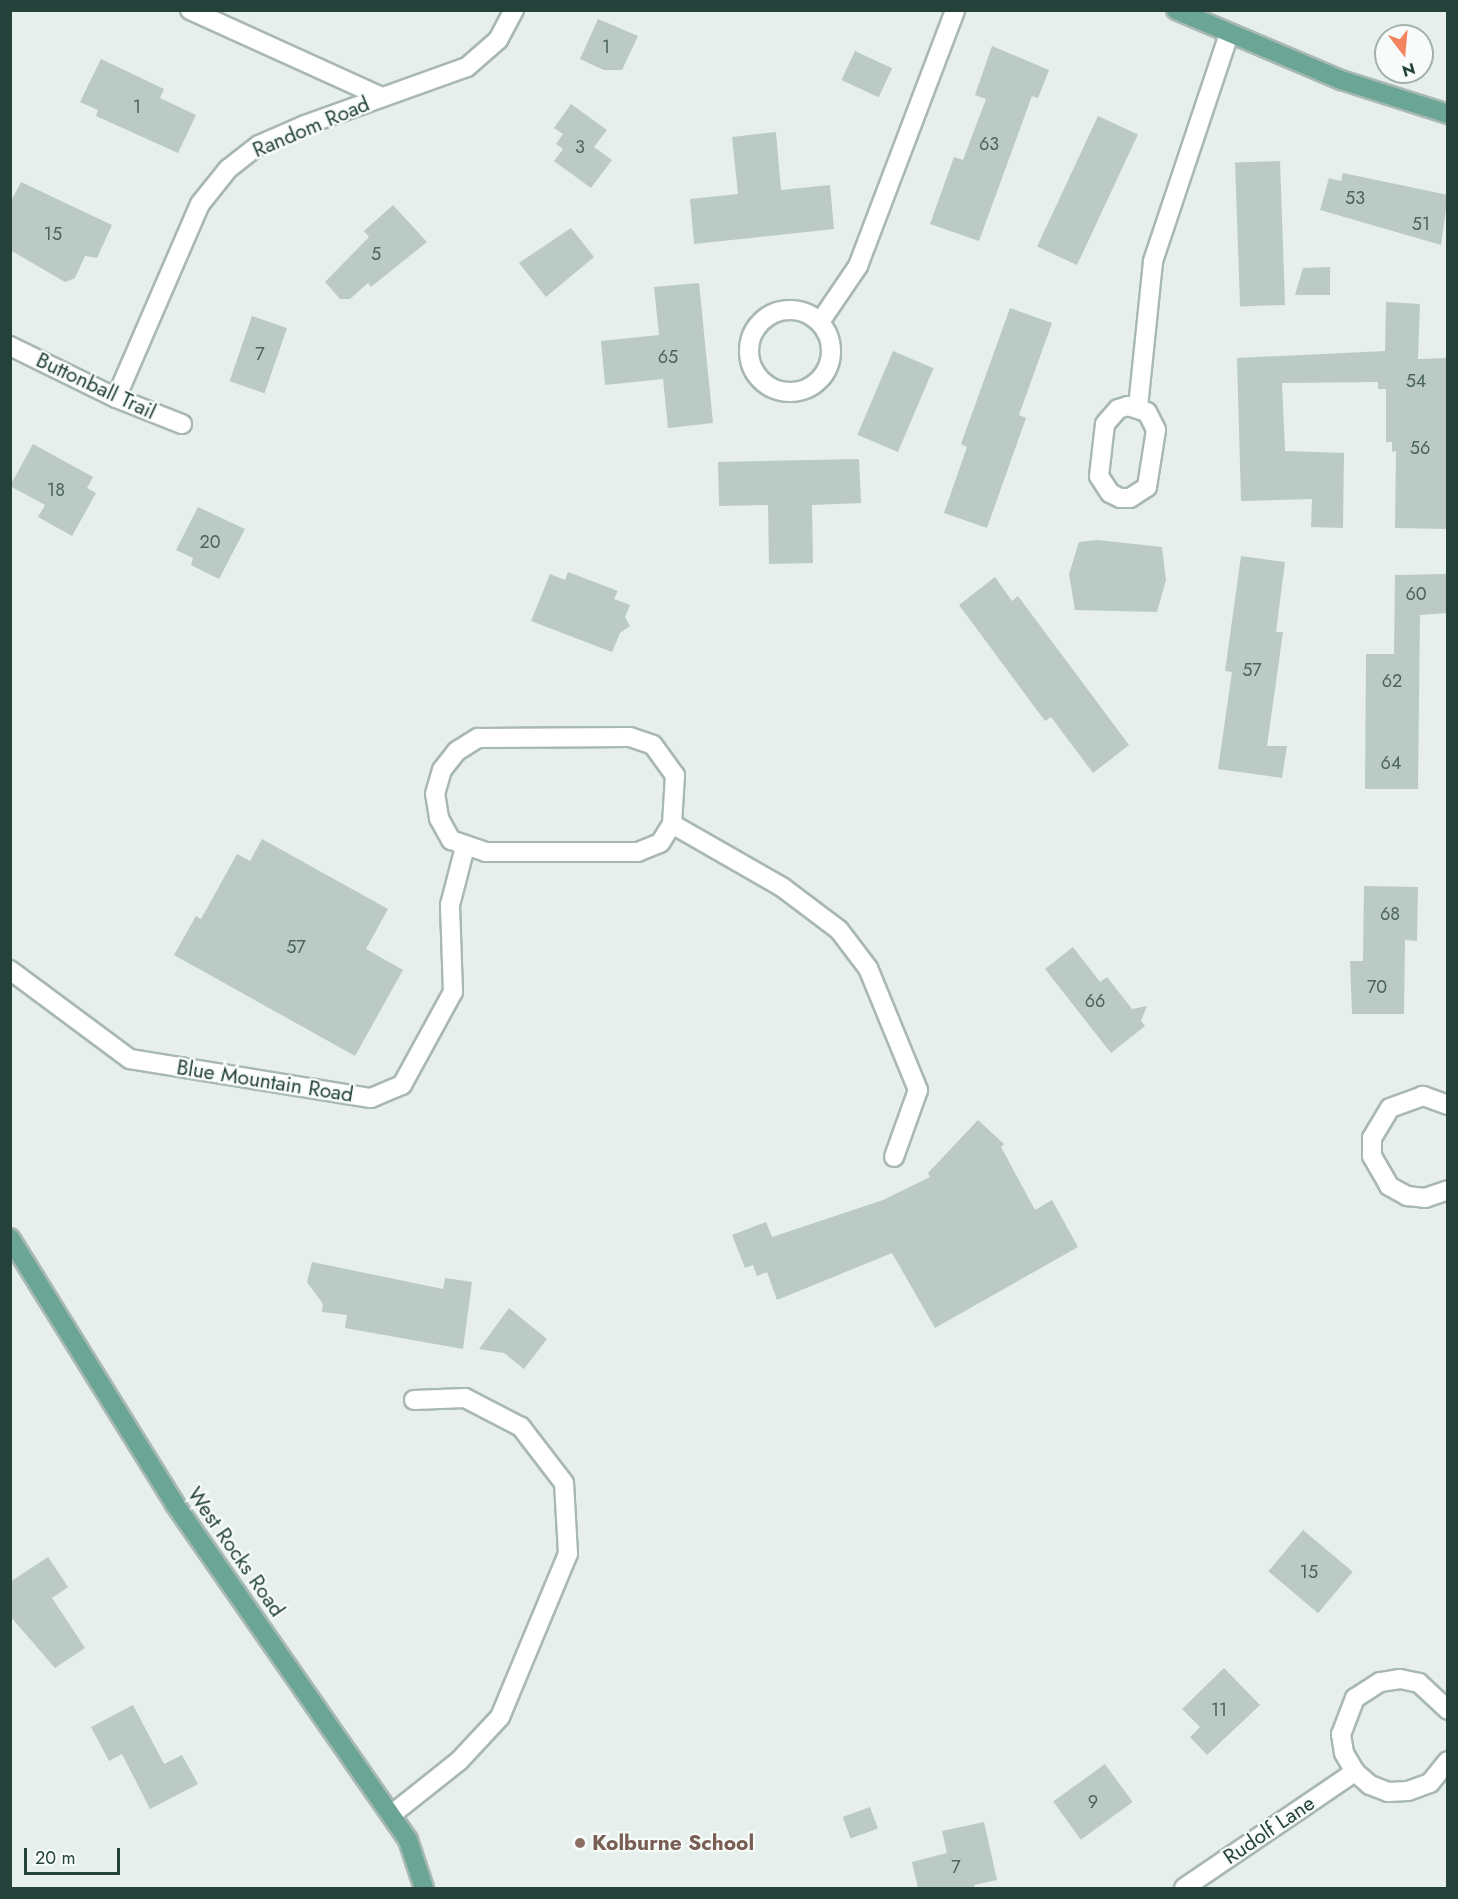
<!DOCTYPE html>
<style>
body{margin:0}
#map{position:relative;width:1458px;height:1899px;overflow:hidden;background:#e6efeb;font-family:Jost,sans-serif}
div>[style]{position:absolute}
.building>*{inset:0;background:#bbcac4;transform-origin:0 0}
.roads{filter:drop-shadow(2px 0 #a8b8b2) drop-shadow(-2px 0 #a8b8b2) drop-shadow(0 2px #a8b8b2) drop-shadow(0 -2px #a8b8b2)}
.minor>*{height:18px;margin:-9px;padding:0 9px;transform-origin:9px;border-radius:9px;background:#fff}
.minor>.ring{margin:-9px;padding:0;box-sizing:content-box;background:none;border:18px solid #fff;border-radius:50%}
.major>*{height:18px;margin:-9px;padding:0 9px;transform-origin:9px;border-radius:9px;background:#6aa596}
.dots>*{width:16px;height:16px;translate:-50% -50%;box-sizing:border-box;border:3px solid #f7fbf9;border-radius:50%}
span{translate:-50% -50%;white-space:nowrap;text-align:center;line-height:1.15;-webkit-text-stroke:4.5px #f7fbf9;paint-order:stroke}
.number-label{font-size:18px;color:#4a645c}
.number-label span{-webkit-text-stroke-width:0}
.street-label{font-size:21px;color:#24423a}
.education-label{font-size:21px;color:#785e54;font-weight:700}
.left{translate:0 -50%;text-align:left}
.frame{position:absolute;inset:0;border:12px solid #24423a;pointer-events:none}
.north{position:absolute;left:1374px;top:24px;width:60px;height:60px;box-sizing:border-box;background:#f7fbf9;border:2px solid #a3b1ad;border-radius:50%;rotate:164deg;font-size:16px;font-weight:700;line-height:24px;text-align:center;color:#24423a}
.north::after{content:'';display:block;margin:auto;width:21px;height:27px;background:#f4845f;clip-path:polygon(50% 0,100% 100%,50% 72%,0 100%)}
.scale{position:absolute;left:24px;top:1848px;width:96px;height:27px;box-sizing:border-box;border:3px solid #24423a;border-top:0;padding-left:8px;font-size:18px;line-height:21px;white-space:nowrap;color:#24423a;-webkit-text-stroke:4px #f7fbf9;paint-order:stroke}
</style>
<div id="map">
<div class="building">
<i style="clip-path:polygon(598px 19px,638px 36px,622px 70px,604px 70px,580px 59px)"></i>
<i style="clip-path:polygon(992px 46px,1049px 70px,1038px 98px,1032px 96px,979px 241px,930px 224px,954px 157px,963px 160px,986px 99px,975px 95px)"></i>
<i style="left:855px;top:51px;width:41px;height:32px;rotate:25deg"></i>
<i style="clip-path:polygon(101px 59px,164px 89px,160px 98px,196px 115px,178px 153px,96px 116px,98px 110px,80px 102px)"></i>
<i style="clip-path:polygon(571px 104px,607px 130px,594px 147px,612px 160px,591px 188px,554px 161px,563px 149px,556px 144px,563px 134px,554px 128px)"></i>
<i style="left:1098px;top:116px;width:44px;height:144px;rotate:25deg"></i>
<i style="clip-path:polygon(776px 132px,781px 190px,830px 185px,834px 229px,694px 244px,690px 199px,738px 194px,732px 137px)"></i>
<i style="left:1280px;top:161px;width:144px;height:45px;rotate:88deg"></i>
<i style="clip-path:polygon(1343px 173px,1448px 195px,1441px 245px,1320px 210px,1329px 178px,1341px 181px)"></i>
<i style="clip-path:polygon(21px 182px,112px 225px,97px 258px,85px 256px,75px 278px,65px 282px,10px 250px,10px 203px)"></i>
<i style="clip-path:polygon(393px 205px,427px 242px,371px 287px,368px 283px,350px 299px,340px 299px,325px 282px,369px 237px,364px 231px)"></i>
<i style="clip-path:polygon(571px 228px,594px 257px,546px 297px,519px 263px)"></i>
<i style="clip-path:polygon(1330px 267px,1330px 295px,1295px 295px,1303px 268px)"></i>
<i style="clip-path:polygon(699px 283px,713px 423px,668px 428px,663px 379px,605px 385px,601px 341px,659px 335px,654px 287px)"></i>
<i style="clip-path:polygon(1386px 302px,1420px 304px,1418px 359px,1448px 358px,1448px 529px,1395px 528px,1396px 451px,1392px 452px,1392px 442px,1386px 442px,1386px 389px,1378px 389px,1378px 382px,1282px 383px,1285px 451px,1344px 453px,1343px 528px,1311px 527px,1312px 499px,1241px 501px,1237px 358px,1385px 351px)"></i>
<i style="clip-path:polygon(1010px 308px,1052px 323px,1019px 415px,1026px 418px,987px 528px,944px 513px,967px 447px,961px 444px)"></i>
<i style="left:252px;top:316px;width:37px;height:69px;rotate:19deg"></i>
<i style="left:893px;top:351px;width:44px;height:91px;rotate:23deg"></i>
<i style="clip-path:polygon(33px 444px,93px 477px,87px 488px,96px 493px,72px 536px,38px 517px,45px 505px,10px 486px)"></i>
<i style="clip-path:polygon(859px 459px,861px 503px,812px 505px,813px 563px,769px 564px,768px 505px,719px 506px,718px 462px)"></i>
<i style="clip-path:polygon(198px 507px,245px 529px,219px 579px,191px 565px,193px 558px,176px 550px)"></i>
<i style="clip-path:polygon(1097px 540px,1162px 547px,1166px 580px,1157px 612px,1075px 610px,1069px 574px,1079px 542px)"></i>
<i style="clip-path:polygon(1241px 556px,1285px 562px,1276px 632px,1283px 632px,1267px 746px,1287px 746px,1282px 778px,1218px 769px,1232px 672px,1225px 671px)"></i>
<i style="clip-path:polygon(568px 572px,618px 591px,614px 599px,630px 605px,625px 617px,630px 626px,620px 633px,612px 652px,531px 621px,550px 574px,565px 580px)"></i>
<i style="clip-path:polygon(1447px 574px,1447px 613px,1420px 615px,1418px 789px,1365px 789px,1366px 654px,1394px 654px,1395px 575px)"></i>
<i style="clip-path:polygon(995px 577px,1012px 601px,1018px 596px,1129px 745px,1093px 773px,1051px 717px,1045px 721px,959px 605px)"></i>
<i style="clip-path:polygon(262px 839px,388px 909px,366px 949px,403px 970px,355px 1056px,174px 955px,196px 916px,201px 919px,237px 854px,250px 861px)"></i>
<i style="clip-path:polygon(1364px 886px,1418px 887px,1417px 941px,1405px 940px,1404px 1014px,1352px 1014px,1350px 961px,1363px 961px)"></i>
<i style="clip-path:polygon(1073px 947px,1100px 982px,1107px 977px,1132px 1009px,1147px 1006px,1141px 1021px,1145px 1026px,1111px 1053px,1045px 969px)"></i>
<i style="clip-path:polygon(978px 1120px,1004px 1144px,1001px 1147px,1035px 1210px,1052px 1200px,1078px 1247px,935px 1328px,892px 1253px,777px 1300px,767px 1272px,757px 1276px,753px 1265px,745px 1268px,732px 1235px,766px 1222px,772px 1237px,883px 1200px,930px 1177px,928px 1173px)"></i>
<i style="clip-path:polygon(312px 1262px,443px 1289px,445px 1278px,472px 1282px,463px 1349px,345px 1328px,347px 1315px,322px 1312px,323px 1304px,307px 1282px)"></i>
<i style="clip-path:polygon(509px 1308px,547px 1339px,524px 1369px,504px 1353px,479px 1349px)"></i>
<i style="left:1303px;top:1530px;width:65px;height:54px;rotate:40deg"></i>
<i style="clip-path:polygon(48px 1557px,68px 1587px,52px 1598px,85px 1648px,55px 1668px,10px 1616px,10px 1582px)"></i>
<i style="clip-path:polygon(1224px 1668px,1260px 1705px,1207px 1755px,1190px 1737px,1200px 1727px,1182px 1709px)"></i>
<i style="clip-path:polygon(133px 1705px,164px 1764px,182px 1755px,198px 1784px,150px 1809px,122px 1754px,109px 1761px,91px 1727px)"></i>
<i style="left:1105px;top:1764px;width:47px;height:64px;rotate:54deg"></i>
<i style="left:870px;top:1807px;width:23px;height:29px;rotate:70deg"></i>
<i style="clip-path:polygon(984px 1822px,997px 1880px,974px 1885px,975px 1888px,918px 1888px,912px 1862px,947px 1853px,942px 1831px)"></i>
</div>
<div class="roads">
<div class="minor">
<i style="left:190px;top:10px;width:211px;rotate:24.4deg"></i>
<i class="ring" style="left:749px;top:310px;width:64px;height:64px"></i>
<i style="left:820px;top:322px;width:68px;rotate:-55.8deg"></i>
<i style="left:858px;top:266px;width:274px;rotate:-69.2deg"></i>
<i style="left:10px;top:346px;width:118px;rotate:26.1deg"></i>
<i style="left:116px;top:398px;width:71px;rotate:21.5deg"></i>
<i style="left:116px;top:398px;width:211px;rotate:-66.6deg"></i>
<i style="left:200px;top:204px;width:45px;rotate:-51.3deg"></i>
<i style="left:228px;top:169px;width:39px;rotate:-38deg"></i>
<i style="left:259px;top:145px;width:50px;rotate:-23.5deg"></i>
<i style="left:305px;top:125px;width:172px;rotate:-19.7deg"></i>
<i style="left:467px;top:67px;width:41px;rotate:-41.1deg"></i>
<i style="left:498px;top:40px;width:34px;rotate:-62deg"></i>
<i style="left:1128px;top:406px;width:20px;rotate:18deg"></i>
<i style="left:1147px;top:412px;width:20px;rotate:63deg"></i>
<i style="left:1156px;top:430px;width:58px;rotate:99deg"></i>
<i style="left:1147px;top:487px;width:20px;rotate:147deg"></i>
<i style="left:1130px;top:498px;width:10px;rotate:180deg"></i>
<i style="left:1120px;top:498px;width:11px;rotate:-153deg"></i>
<i style="left:1110px;top:493px;width:20px;rotate:-123deg"></i>
<i style="left:1099px;top:476px;width:52px;rotate:-83.4deg"></i>
<i style="left:1105px;top:424px;width:20px;rotate:-49deg"></i>
<i style="left:1118px;top:409px;width:10px;rotate:-17deg"></i>
<i style="left:1138px;top:407px;width:147px;rotate:-84.1deg"></i>
<i style="left:1153px;top:261px;width:239px;rotate:-71.5deg"></i>
<i style="left:630px;top:737px;width:24px;rotate:19deg"></i>
<i style="left:653px;top:745px;width:37px;rotate:54deg"></i>
<i style="left:675px;top:775px;width:49px;rotate:93.5deg"></i>
<i style="left:672px;top:824px;width:22px;rotate:122deg"></i>
<i style="left:660px;top:843px;width:24px;rotate:158deg"></i>
<i style="left:638px;top:852px;width:152px;rotate:180deg"></i>
<i style="left:486px;top:852px;width:37px;rotate:-161deg"></i>
<i style="left:451px;top:840px;width:25px;rotate:-119deg"></i>
<i style="left:439px;top:818px;width:24px;rotate:-99deg"></i>
<i style="left:435px;top:794px;width:25px;rotate:-74deg"></i>
<i style="left:442px;top:770px;width:24px;rotate:-52deg"></i>
<i style="left:457px;top:751px;width:25px;rotate:-32deg"></i>
<i style="left:478px;top:738px;width:152px;rotate:-0.4deg"></i>
<i style="left:672px;top:824px;width:127px;rotate:29.8deg"></i>
<i style="left:782px;top:887px;width:71px;rotate:37deg"></i>
<i style="left:839px;top:930px;width:48px;rotate:52.7deg"></i>
<i style="left:868px;top:968px;width:132px;rotate:67.7deg"></i>
<i style="left:918px;top:1090px;width:71px;rotate:109.7deg"></i>
<i style="left:10px;top:970px;width:149px;rotate:36.6deg"></i>
<i style="left:130px;top:1059px;width:244px;rotate:9.2deg"></i>
<i style="left:371px;top:1098px;width:34px;rotate:-23deg"></i>
<i style="left:402px;top:1085px;width:106px;rotate:-61.3deg"></i>
<i style="left:453px;top:992px;width:87px;rotate:-92deg"></i>
<i style="left:450px;top:905px;width:60px;rotate:-75.5deg"></i>
<i style="left:1448px;top:1105px;width:27px;rotate:-160deg"></i>
<i style="left:1423px;top:1096px;width:35px;rotate:160deg"></i>
<i style="left:1390px;top:1108px;width:35px;rotate:121deg"></i>
<i style="left:1372px;top:1138px;width:18px;rotate:90deg"></i>
<i style="left:1372px;top:1156px;width:34px;rotate:60deg"></i>
<i style="left:1389px;top:1186px;width:21px;rotate:29deg"></i>
<i style="left:1407px;top:1196px;width:18px;rotate:6deg"></i>
<i style="left:1425px;top:1198px;width:24px;rotate:-19deg"></i>
<i style="left:1448px;top:1710px;width:40px;rotate:-137deg"></i>
<i style="left:1419px;top:1683px;width:19px;rotate:-168deg"></i>
<i style="left:1400px;top:1679px;width:20px;rotate:171deg"></i>
<i style="left:1380px;top:1682px;width:30px;rotate:147deg"></i>
<i style="left:1355px;top:1698px;width:39px;rotate:111deg"></i>
<i style="left:1341px;top:1734px;width:19px;rotate:81deg"></i>
<i style="left:1344px;top:1753px;width:22px;rotate:60deg"></i>
<i style="left:1355px;top:1772px;width:20px;rotate:41deg"></i>
<i style="left:1370px;top:1785px;width:19px;rotate:21deg"></i>
<i style="left:1388px;top:1792px;width:20px;rotate:-3deg"></i>
<i style="left:1408px;top:1791px;width:23px;rotate:-20deg"></i>
<i style="left:1430px;top:1783px;width:28px;rotate:-51deg"></i>
<i style="left:391px;top:1815px;width:87px;rotate:-38.5deg"></i>
<i style="left:459px;top:1761px;width:60px;rotate:-47deg"></i>
<i style="left:500px;top:1717px;width:177px;rotate:-67.4deg"></i>
<i style="left:568px;top:1554px;width:71px;rotate:-93.2deg"></i>
<i style="left:564px;top:1483px;width:71px;rotate:-127.5deg"></i>
<i style="left:521px;top:1427px;width:63px;rotate:-152.6deg"></i>
<i style="left:465px;top:1398px;width:51px;rotate:177.8deg"></i>
<i style="left:1184px;top:1888px;width:207px;rotate:-34.2deg"></i>
</div>
<div class="major">
<i style="left:1176px;top:10px;width:179px;rotate:23deg"></i>
<i style="left:1341px;top:80px;width:112px;rotate:17.6deg"></i>
<i style="left:10px;top:1238px;width:312px;rotate:58.2deg"></i>
<i style="left:174px;top:1503px;width:410px;rotate:55.2deg"></i>
<i style="left:408px;top:1840px;width:51px;rotate:71.6deg"></i>
</div>
</div>
<div class="dots">
<i style="left:580px;top:1843px;background:#8d6e63"></i>
</div>
<div class="number-label">
<span style="left:606px;top:47px">1</span>
<span style="left:137px;top:107px">1</span>
<span style="left:989px;top:144px">63</span>
<span style="left:580px;top:147px">3</span>
<span style="left:1355px;top:198px">53</span>
<span style="left:1421px;top:224px">51</span>
<span style="left:53px;top:234px">15</span>
<span style="left:376px;top:254px">5</span>
<span style="left:260px;top:354px">7</span>
<span style="left:668px;top:357px">65</span>
<span style="left:1416px;top:381px">54</span>
<span style="left:1420px;top:448px">56</span>
<span style="left:56px;top:490px">18</span>
<span style="left:210px;top:542px">20</span>
<span style="left:1416px;top:594px">60</span>
<span style="left:1252px;top:670px">57</span>
<span style="left:1392px;top:681px">62</span>
<span style="left:1391px;top:763px">64</span>
<span style="left:1390px;top:914px">68</span>
<span style="left:296px;top:947px">57</span>
<span style="left:1377px;top:987px">70</span>
<span style="left:1095px;top:1001px">66</span>
<span style="left:1309px;top:1572px">15</span>
<span style="left:1219px;top:1710px">11</span>
<span style="left:1093px;top:1802px">9</span>
<span style="left:956px;top:1867px">7</span>
</div>
<div class="street-label">
<span style="left:311px;top:127px;rotate:-23deg">Random Road</span>
<span style="left:96px;top:386px;rotate:25deg">Buttonball Trail</span>
<span style="left:265px;top:1081px;rotate:9deg">Blue Mountain Road</span>
<span style="left:236px;top:1552px;rotate:55deg">West Rocks Road</span>
<span style="left:1269px;top:1830px;rotate:-34deg">Rudolf Lane</span>
</div>
<div class="education-label">
<span class="left" style="left:592px;top:1843px">Kolburne School</span>
</div>
<div class="frame"></div>
<div class="north">N</div>
<div class="scale">20 m</div>
</div>
